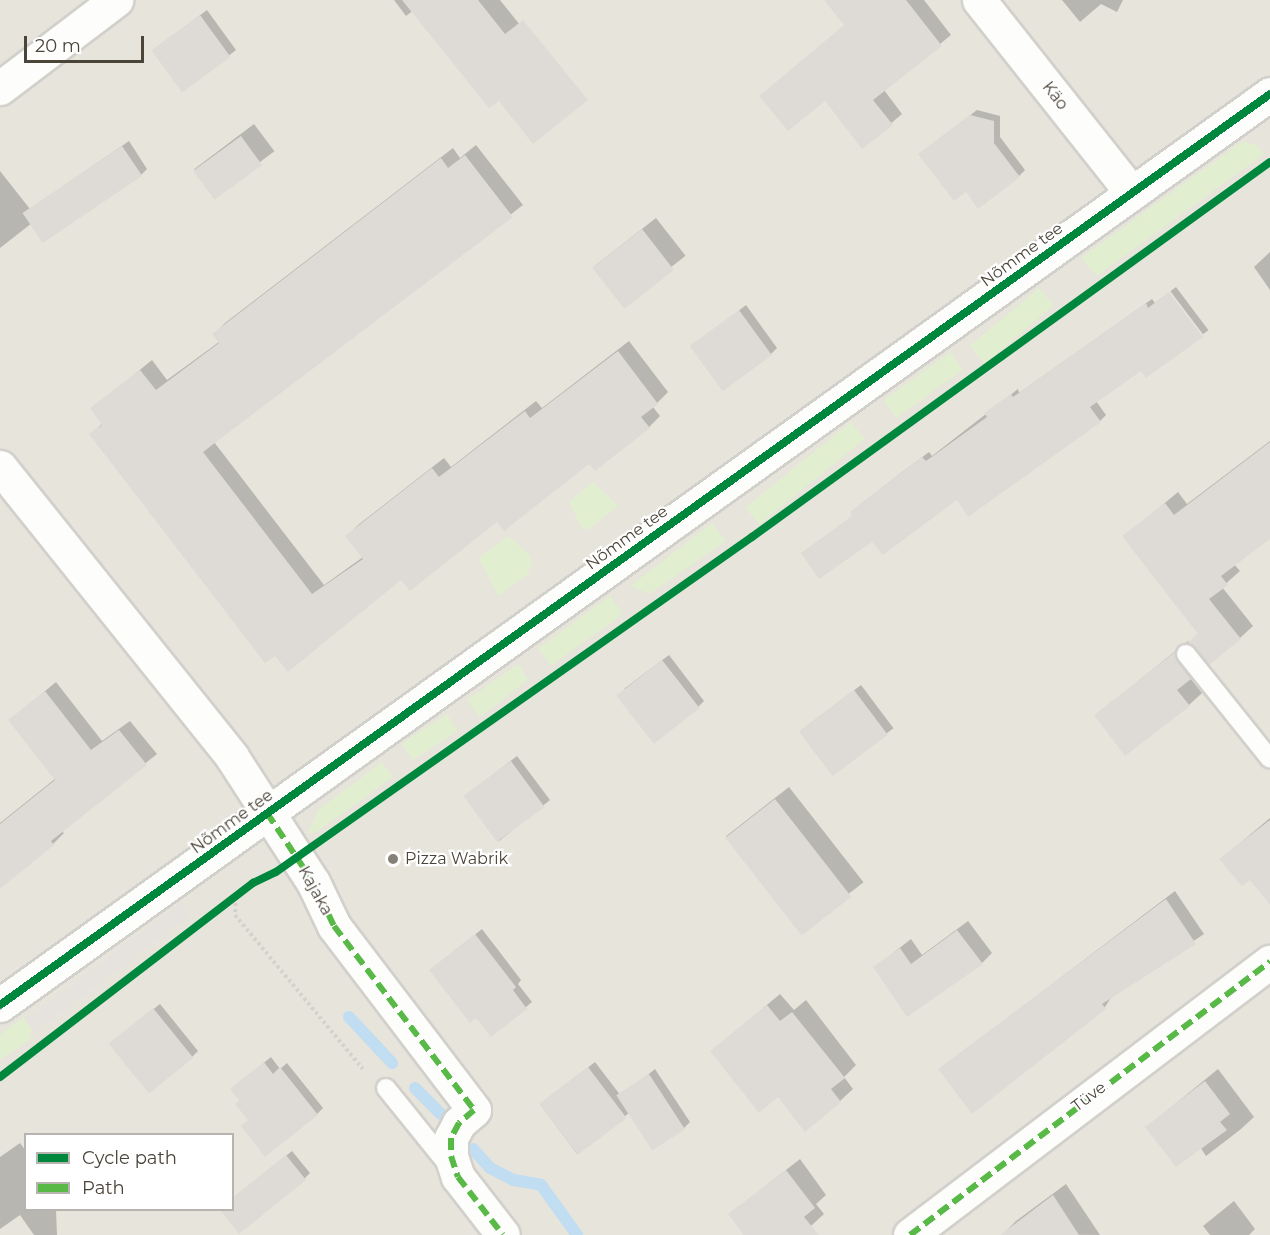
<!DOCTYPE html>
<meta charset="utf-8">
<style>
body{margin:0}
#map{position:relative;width:1270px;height:1235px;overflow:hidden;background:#f4f2ee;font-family:Montserrat,sans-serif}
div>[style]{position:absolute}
.residential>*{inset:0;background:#e7e4dc}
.green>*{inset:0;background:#e1eecf;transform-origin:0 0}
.parking>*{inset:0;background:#e6e3df;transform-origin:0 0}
.shadow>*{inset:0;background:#0003;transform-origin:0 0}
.stream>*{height:12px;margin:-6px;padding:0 6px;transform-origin:6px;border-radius:6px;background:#c0ddf1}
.building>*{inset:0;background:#dedbd6;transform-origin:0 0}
.path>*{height:4px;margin-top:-2px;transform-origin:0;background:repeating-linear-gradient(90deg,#d3d2cc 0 3px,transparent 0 6px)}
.roads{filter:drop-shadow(2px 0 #d2d0cb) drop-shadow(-2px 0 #d2d0cb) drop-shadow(0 2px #d2d0cb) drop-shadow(0 -2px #d2d0cb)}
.service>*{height:18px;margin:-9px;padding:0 9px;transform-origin:9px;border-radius:9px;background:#fdfdfc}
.minor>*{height:33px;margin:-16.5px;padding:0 16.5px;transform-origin:16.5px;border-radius:16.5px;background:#fdfdfc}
.tertiary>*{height:33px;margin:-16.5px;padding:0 16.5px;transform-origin:16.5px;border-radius:16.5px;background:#fdfdfc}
.quiet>*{height:6px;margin-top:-3px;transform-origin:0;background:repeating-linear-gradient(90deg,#58b947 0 12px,transparent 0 18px)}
.cycleway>*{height:8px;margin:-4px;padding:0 4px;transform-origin:4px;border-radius:4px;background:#00873e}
.dots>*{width:16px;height:16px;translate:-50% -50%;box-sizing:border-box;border:3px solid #fff;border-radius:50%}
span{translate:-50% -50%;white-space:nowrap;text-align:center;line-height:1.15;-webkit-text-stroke:4.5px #fff;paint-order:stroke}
.street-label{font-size:16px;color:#4b4439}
.poi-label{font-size:16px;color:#4b4439}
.left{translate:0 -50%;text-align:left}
.legend{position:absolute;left:24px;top:1133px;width:210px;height:78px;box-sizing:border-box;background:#fff;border:2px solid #b7b4b0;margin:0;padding:8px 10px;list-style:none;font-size:18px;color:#4b4439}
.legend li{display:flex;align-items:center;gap:12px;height:30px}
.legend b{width:30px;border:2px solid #b7b4b0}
.scale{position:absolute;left:24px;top:36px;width:120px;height:27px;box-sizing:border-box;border:3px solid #4b4439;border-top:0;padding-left:8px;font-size:18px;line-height:21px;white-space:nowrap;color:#4b4439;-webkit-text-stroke:4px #fff;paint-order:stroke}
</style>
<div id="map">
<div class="residential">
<i style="clip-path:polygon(evenodd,0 0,1270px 0,1270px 1235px,0 1235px,0 0,26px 1134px,232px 1134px,232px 1210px,26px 1210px,26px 1134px)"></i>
</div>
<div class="green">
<i style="clip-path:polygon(1243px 141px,1258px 146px,1264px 154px,1097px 276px,1081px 258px)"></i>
<i style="left:1039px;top:288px;width:23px;height:90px;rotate:50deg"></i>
<i style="left:950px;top:352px;width:22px;height:82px;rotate:54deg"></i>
<i style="left:851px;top:422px;width:22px;height:136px;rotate:51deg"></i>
<i style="clip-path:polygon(593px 482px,618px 506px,589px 529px,582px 529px,569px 502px)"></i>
<i style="clip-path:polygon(712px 523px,726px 541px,650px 594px,630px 586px)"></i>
<i style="clip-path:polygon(508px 536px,529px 554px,532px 563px,528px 574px,498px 596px,479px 558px)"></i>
<i style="left:610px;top:596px;width:22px;height:89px;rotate:54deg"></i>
<i style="clip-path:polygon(518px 664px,528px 680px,480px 717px,467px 700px)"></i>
<i style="left:447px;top:714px;width:20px;height:54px;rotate:57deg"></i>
<i style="clip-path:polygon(382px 762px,393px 777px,317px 832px,307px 834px,319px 809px)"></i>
<i style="clip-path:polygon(23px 1017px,32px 1029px,30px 1039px,0 1060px,0 1035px)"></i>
</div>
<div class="parking">
<i style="left:181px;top:903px;width:15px;height:195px;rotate:53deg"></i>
</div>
<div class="shadow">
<i style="clip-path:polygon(394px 0,427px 0,406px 16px)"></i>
<i style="clip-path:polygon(465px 0,500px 0,581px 101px,499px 98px)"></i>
<i style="clip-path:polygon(837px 0,924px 0,951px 35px,884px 90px,902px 114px,863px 147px,845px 25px)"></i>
<i style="clip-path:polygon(1062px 0,1123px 0,1117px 12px,1101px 4px,1080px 22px)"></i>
<i style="clip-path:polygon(207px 10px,236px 50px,182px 92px,160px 45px)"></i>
<i style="clip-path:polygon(977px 110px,1000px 116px,1000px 137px,1025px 170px,1019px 176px,926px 149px)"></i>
<i style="left:254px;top:124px;width:34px;height:75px;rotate:53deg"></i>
<i style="clip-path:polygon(129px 141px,147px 169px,141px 175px,32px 223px,0 248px,0 171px,30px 209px)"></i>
<i style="clip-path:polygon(476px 145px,523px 205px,214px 442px,324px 585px,363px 557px,347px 536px,358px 525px,444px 458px,451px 467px,536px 401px,542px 408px,629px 341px,668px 392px,653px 407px,660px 416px,649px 427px,401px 578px,288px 670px,91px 434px,103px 423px,92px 409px,152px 360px,167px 380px,219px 342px,214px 334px,225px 323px,453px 148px,460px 158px)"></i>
<i style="left:656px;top:218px;width:48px;height:79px;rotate:52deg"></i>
<i style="clip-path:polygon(1270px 252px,1270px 290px,1254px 267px)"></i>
<i style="left:1176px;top:287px;width:54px;height:7px;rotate:53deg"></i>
<i style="clip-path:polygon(1168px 293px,1142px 369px,1096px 401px,1106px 415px,1100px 421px,957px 498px,854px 515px,857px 507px,901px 473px,929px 452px,932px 456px,1018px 389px,1019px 393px,1152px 299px,1155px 303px)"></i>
<i style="clip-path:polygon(746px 305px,777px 348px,771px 354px,692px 347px)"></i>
<i style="clip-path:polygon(1270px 441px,1270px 537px,1234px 564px,1240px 571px,1222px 587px,1253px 626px,1240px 638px,1189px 643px,1199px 633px,1124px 537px,1178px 492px,1187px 504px)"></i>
<i style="clip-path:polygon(1188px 641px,1203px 665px,1190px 678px,1202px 693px,1189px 705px,1096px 715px)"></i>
<i style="clip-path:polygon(669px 655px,704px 701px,698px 707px,624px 689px)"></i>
<i style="clip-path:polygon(56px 682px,102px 741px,130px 721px,157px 754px,61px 831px,64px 833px,53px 844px,0 887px,0 823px,56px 778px,10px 720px)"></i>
<i style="left:861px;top:685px;width:54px;height:68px;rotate:53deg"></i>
<i style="clip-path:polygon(517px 756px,550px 800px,499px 841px,472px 791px)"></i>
<i style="left:789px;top:787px;width:121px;height:80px;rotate:52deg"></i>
<i style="clip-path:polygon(1270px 818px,1270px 882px,1250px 878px,1221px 859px)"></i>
<i style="clip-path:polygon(1175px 891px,1204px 934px,1112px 996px,1105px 1007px,972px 1112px,940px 1069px)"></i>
<i style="clip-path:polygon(968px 921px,992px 953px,982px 963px,875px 967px,911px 939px,922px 955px)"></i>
<i style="clip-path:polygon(482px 929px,521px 980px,518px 984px,532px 1002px,492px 1035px,431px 970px)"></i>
<i style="clip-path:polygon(780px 994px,794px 1010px,806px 1000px,856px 1065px,844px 1077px,853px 1089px,840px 1101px,778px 1095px,712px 1051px)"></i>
<i style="clip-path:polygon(160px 1004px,198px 1051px,192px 1057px,117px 1038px)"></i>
<i style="clip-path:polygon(271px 1057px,280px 1069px,287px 1063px,323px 1108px,317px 1114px,250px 1119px,238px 1083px)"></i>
<i style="clip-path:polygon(595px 1062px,621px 1096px,655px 1069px,690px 1122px,684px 1128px,629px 1113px,577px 1154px,540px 1104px)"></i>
<i style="clip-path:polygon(1218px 1069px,1254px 1117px,1241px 1129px,1206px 1156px,1200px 1147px,1147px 1127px)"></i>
<i style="clip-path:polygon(20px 1143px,26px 1151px,26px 1210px,56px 1210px,57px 1235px,34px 1235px,20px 1215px,0 1229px,0 1157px)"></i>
<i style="clip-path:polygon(292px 1151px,310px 1173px,304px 1179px,232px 1210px,232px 1199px)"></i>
<i style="clip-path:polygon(800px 1159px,826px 1195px,816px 1204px,824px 1214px,801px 1235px,746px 1235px,730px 1214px)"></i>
<i style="clip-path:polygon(1066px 1184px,1100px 1235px,1003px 1234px,1016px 1221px)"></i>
<i style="clip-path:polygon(1234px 1201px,1255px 1229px,1249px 1235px,1210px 1235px,1203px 1226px)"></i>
</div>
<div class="stream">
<i style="left:349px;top:1017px;width:63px;rotate:46.9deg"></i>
<i style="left:415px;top:1088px;width:37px;rotate:45deg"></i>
<i style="left:473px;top:1149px;width:25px;rotate:48deg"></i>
<i style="left:490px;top:1168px;width:27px;rotate:27deg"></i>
<i style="left:514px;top:1180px;width:27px;rotate:10deg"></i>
<i style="left:541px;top:1185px;width:62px;rotate:54.2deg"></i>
</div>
<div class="building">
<i style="clip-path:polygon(402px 0,478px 0,505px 34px,523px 20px,588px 100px,533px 144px,499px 101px,489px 108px)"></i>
<i style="clip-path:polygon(824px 0,906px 0,942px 46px,873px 100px,893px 125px,862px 149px,825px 101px,788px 131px,759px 96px,844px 25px)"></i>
<i style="left:200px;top:15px;width:52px;height:60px;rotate:54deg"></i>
<i style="clip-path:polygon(970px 115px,994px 121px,994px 143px,1020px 177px,978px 209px,966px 192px,954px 201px,918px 154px)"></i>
<i style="left:241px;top:136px;width:36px;height:59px;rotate:54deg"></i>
<i style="left:122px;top:146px;width:36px;height:120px;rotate:56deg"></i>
<i style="clip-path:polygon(465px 155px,513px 217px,203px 452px,312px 594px,363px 559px,345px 536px,432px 468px,439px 477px,525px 411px,530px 418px,618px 351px,658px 404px,641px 417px,650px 428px,595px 471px,589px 464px,504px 531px,497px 522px,410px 591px,401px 580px,288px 672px,275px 656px,265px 663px,89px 434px,102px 425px,90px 408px,140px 370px,156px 390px,219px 343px,212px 334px,441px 158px,448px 168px)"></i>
<i style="left:642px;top:229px;width:52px;height:63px;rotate:52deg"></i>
<i style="clip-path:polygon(1169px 292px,1203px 337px,1146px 378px,1141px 371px,1090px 407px,1101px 422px,968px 517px,957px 500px,883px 555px,872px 542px,819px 579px,801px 553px,852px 516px,850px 512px,922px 457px,926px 461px,987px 417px,984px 413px,1011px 394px,1013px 397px,1146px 303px,1148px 308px)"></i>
<i style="left:739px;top:310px;width:56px;height:61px;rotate:54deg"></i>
<i style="clip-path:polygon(1270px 442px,1270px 539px,1221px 576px,1228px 585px,1209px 599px,1241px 639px,1209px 665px,1187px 643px,1198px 634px,1122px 536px,1165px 503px,1174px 515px)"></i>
<i style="clip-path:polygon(1175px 652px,1177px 661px,1191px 679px,1177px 690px,1190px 706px,1125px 756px,1094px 715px)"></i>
<i style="left:662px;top:660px;width:61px;height:58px;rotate:52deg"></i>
<i style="left:854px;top:690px;width:56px;height:69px;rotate:53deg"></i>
<i style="clip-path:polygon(45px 691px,91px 750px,119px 730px,147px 765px,51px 841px,54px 845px,0 889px,0 824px,55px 780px,8px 720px)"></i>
<i style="left:511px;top:761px;width:57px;height:59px;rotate:54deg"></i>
<i style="left:775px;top:799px;width:124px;height:63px;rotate:52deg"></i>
<i style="clip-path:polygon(1270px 820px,1270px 905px,1250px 880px,1242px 886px,1219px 859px)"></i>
<i style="clip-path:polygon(1166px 899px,1196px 944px,1102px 1004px,1106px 1009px,972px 1114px,938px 1069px)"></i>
<i style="clip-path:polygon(957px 930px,983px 964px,907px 1017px,873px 967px,900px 948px,911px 964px)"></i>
<i style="clip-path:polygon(475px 934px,516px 987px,513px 990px,527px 1009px,491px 1037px,476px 1018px,470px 1023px,429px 970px)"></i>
<i style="clip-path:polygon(767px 1005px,780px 1021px,792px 1012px,845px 1078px,831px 1089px,841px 1102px,805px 1132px,778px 1097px,759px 1113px,710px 1051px)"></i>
<i style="left:153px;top:1008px;width:64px;height:57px;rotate:51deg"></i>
<i style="clip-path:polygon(264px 1062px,273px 1074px,280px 1067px,318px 1115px,265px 1157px,241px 1126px,248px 1120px,235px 1104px,239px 1100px,230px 1089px)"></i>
<i style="left:588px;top:1067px;width:64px;height:61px;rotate:53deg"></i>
<i style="left:649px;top:1074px;width:66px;height:39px;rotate:57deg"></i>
<i style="clip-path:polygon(1205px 1081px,1230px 1114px,1220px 1122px,1227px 1130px,1176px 1167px,1145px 1127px)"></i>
<i style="clip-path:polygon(286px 1155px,306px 1180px,239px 1234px,219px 1209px,232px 1209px,232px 1198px)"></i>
<i style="clip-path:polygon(786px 1170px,815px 1208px,804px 1217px,819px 1235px,744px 1235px,728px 1214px)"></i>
<i style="clip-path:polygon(1053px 1195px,1079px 1235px,1000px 1235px)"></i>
</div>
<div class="path">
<i style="left:236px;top:897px;width:18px;rotate:93deg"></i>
<i style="left:235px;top:915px;width:200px;rotate:50.3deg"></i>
</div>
<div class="roads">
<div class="service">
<i style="left:1186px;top:654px;width:134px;rotate:51.3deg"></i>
<i style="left:386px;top:1088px;width:100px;rotate:51.1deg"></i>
</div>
<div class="minor">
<i style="left:979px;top:0;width:246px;rotate:51.6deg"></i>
<i style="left:0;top:88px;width:146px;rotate:-37.2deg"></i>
<i style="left:0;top:467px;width:371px;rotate:51.3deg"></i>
<i style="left:232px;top:757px;width:149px;rotate:57.1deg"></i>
<i style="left:313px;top:882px;width:49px;rotate:64.5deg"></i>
<i style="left:334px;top:926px;width:231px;rotate:52.7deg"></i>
<i style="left:474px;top:1110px;width:20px;rotate:139deg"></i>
<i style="left:459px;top:1123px;width:17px;rotate:118deg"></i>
<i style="left:451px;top:1138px;width:18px;rotate:90deg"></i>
<i style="left:451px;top:1156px;width:22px;rotate:72deg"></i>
<i style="left:458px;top:1177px;width:73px;rotate:52.2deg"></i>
<i style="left:910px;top:1235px;width:452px;rotate:-37.2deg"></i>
</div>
<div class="tertiary">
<i style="left:0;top:1005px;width:1563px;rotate:-35.65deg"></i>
</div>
</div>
<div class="quiet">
<i style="left:267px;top:813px;width:83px;rotate:56.3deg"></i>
<i style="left:313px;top:882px;width:49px;rotate:64.5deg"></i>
<i style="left:334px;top:926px;width:231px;rotate:52.7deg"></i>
<i style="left:474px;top:1110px;width:20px;rotate:139deg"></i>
<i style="left:459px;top:1123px;width:17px;rotate:118deg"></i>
<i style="left:451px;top:1138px;width:18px;rotate:90deg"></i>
<i style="left:451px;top:1156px;width:22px;rotate:72deg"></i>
<i style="left:458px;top:1177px;width:73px;rotate:52.2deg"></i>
<i style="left:910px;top:1235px;width:452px;rotate:-37.2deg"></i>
</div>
<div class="cycleway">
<i style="left:0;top:1005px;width:1563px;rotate:-35.65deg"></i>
<i style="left:0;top:1077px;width:319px;rotate:-37.5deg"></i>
<i style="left:253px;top:883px;width:25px;rotate:-26deg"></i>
<i style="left:276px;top:872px;width:582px;rotate:-35.14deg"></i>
<i style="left:752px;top:537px;width:639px;rotate:-35.9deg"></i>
</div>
<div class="dots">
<i style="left:393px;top:859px;background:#868178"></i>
</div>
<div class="street-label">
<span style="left:1055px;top:96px;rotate:52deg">Käo</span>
<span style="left:1022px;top:255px;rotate:-36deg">Nõmme tee</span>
<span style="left:627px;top:538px;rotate:-36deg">Nõmme tee</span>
<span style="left:232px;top:822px;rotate:-36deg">Nõmme tee</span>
<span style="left:315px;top:891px;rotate:61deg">Kajaka</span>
<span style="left:1089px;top:1097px;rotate:-37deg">Tüve</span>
</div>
<div class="poi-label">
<span class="left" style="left:405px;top:859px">Pizza Wabrik</span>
</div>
<ul class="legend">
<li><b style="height:8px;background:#00873e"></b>Cycle path</li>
<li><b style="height:8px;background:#58b947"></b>Path</li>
</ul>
<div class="scale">20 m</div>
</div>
